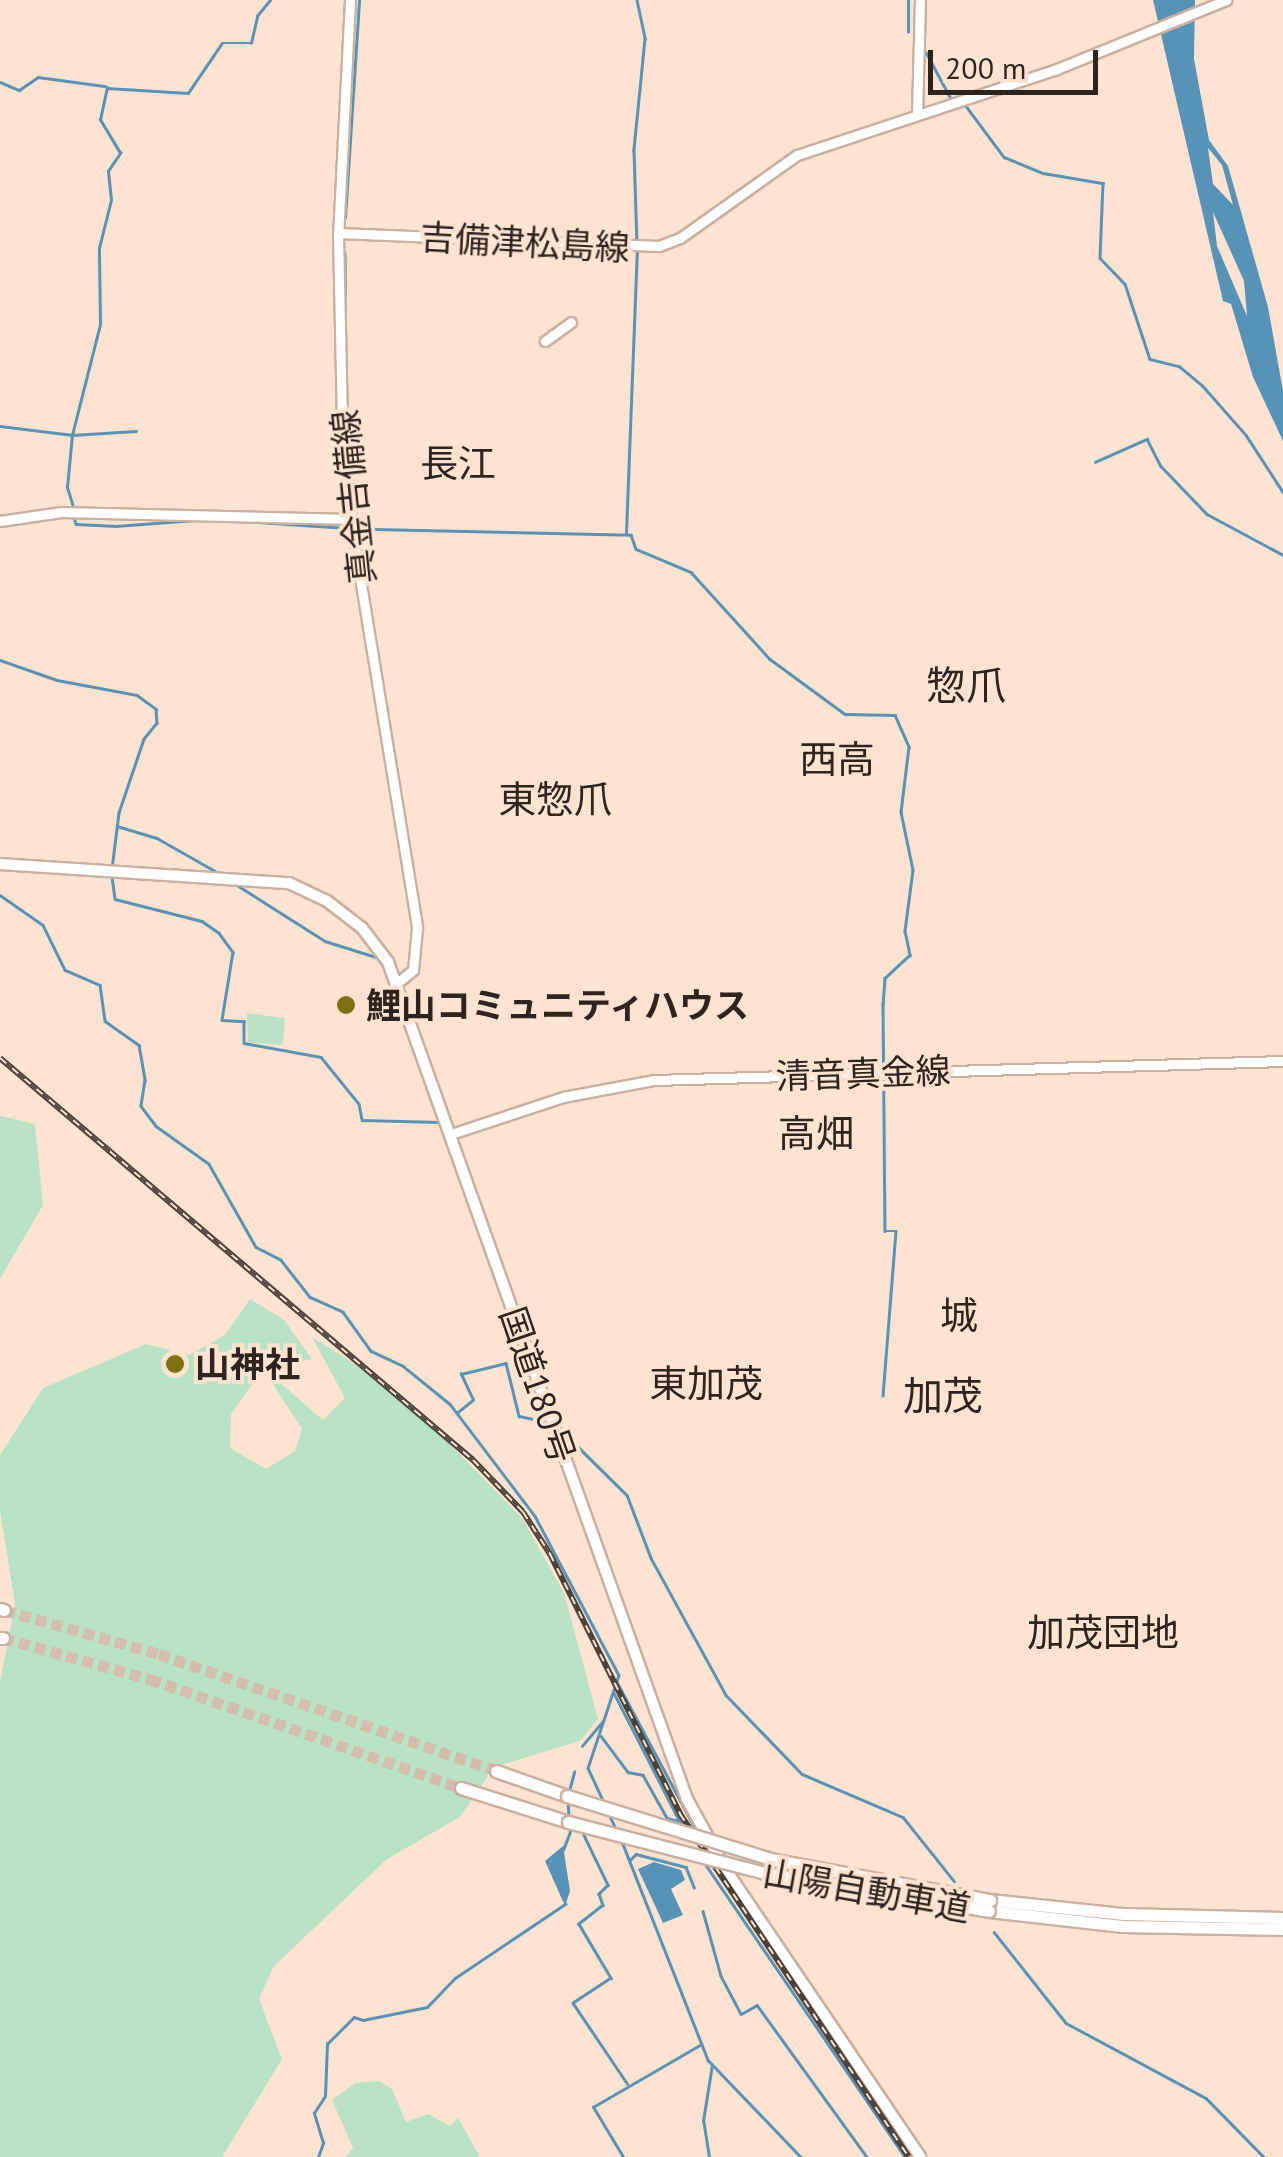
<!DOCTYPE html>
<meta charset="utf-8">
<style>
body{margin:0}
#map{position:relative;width:1283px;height:2157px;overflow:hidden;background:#fee3d1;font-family:"PT Sans","Noto Sans JP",sans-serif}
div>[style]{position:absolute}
.green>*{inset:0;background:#b7e3c4}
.water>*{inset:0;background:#5693b7}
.stream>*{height:2.5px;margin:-1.25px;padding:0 1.25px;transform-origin:1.25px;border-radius:1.25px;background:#5693b7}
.motorway-tunnel>*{height:11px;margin-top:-5.5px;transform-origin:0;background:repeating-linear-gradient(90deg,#d4bdad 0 11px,transparent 0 16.5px)}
.roads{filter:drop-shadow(2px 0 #cab09f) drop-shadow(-2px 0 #cab09f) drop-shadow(0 2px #cab09f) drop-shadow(0 -2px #cab09f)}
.secondary>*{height:9px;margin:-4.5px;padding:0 4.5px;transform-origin:4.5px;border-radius:4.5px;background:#fff}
.trunk>*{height:10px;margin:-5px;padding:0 5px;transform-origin:5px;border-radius:5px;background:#fff}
.motorway>*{height:11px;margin:-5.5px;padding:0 5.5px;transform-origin:5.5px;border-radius:5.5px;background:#fff}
.rail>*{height:6px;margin-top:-3px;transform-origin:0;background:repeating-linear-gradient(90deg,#fee3d1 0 8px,#4d4239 0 16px);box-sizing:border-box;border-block:2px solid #4d4239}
.bridges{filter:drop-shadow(2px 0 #cab09f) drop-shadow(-2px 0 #cab09f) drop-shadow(0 2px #cab09f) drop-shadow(0 -2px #cab09f)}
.motorway-bridge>*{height:11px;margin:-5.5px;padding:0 5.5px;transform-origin:5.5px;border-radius:5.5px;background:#fff}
.dots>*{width:28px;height:28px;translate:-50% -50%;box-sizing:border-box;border:5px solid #fee3d1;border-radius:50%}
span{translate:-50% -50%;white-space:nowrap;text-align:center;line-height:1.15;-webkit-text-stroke:8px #fee3d1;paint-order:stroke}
.street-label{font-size:35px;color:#2d241d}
.poi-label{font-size:35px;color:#2d241d;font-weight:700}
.left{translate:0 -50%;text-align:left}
.neighbourhood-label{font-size:38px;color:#2d241d}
.quarter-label{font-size:40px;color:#2d241d}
.scale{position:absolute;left:928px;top:50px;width:170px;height:45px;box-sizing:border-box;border:5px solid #2d241d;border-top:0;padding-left:12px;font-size:30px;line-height:35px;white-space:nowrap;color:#2d241d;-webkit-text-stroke:8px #fee3d1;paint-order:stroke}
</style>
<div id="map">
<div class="green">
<i style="clip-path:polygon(247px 1013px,285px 1018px,283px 1045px,248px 1042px)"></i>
<i style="clip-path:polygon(0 1116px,35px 1124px,43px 1205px,0 1279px)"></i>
<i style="clip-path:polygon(evenodd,250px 1299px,284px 1320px,312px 1359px,264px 1369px,323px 1420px,345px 1398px,312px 1337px,355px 1364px,444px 1438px,522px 1518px,564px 1593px,598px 1719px,580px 1741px,494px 1767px,460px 1817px,387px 1859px,274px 1966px,259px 1999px,282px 2059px,222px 2157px,0 2157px,0 1682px,15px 1604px,0 1510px,0 1455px,43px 1388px,146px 1344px,189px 1355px,225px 1335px,250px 1299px,263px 1369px,302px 1429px,295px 1451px,266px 1469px,230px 1448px,231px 1414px,263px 1369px)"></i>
<i style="clip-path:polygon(379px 2081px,392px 2089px,406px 2122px,428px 2114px,450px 2126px,458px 2118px,480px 2157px,346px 2157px,353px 2148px,332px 2100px,355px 2083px)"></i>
</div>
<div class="water">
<i style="clip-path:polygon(evenodd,1153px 0,1195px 0,1194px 59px,1209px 140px,1228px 166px,1268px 307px,1283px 391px,1283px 441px,1253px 377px,1231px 304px,1223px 301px,1153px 0,1208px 148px,1222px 165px,1233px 205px,1213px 184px,1208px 148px,1153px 0,1213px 212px,1244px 281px,1247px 316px,1217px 246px,1213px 212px)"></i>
<i style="clip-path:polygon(563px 1846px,570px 1891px,565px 1906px,545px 1861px)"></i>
<i style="clip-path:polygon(654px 1862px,681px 1870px,685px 1880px,671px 1889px,683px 1915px,663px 1923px,638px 1869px)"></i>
</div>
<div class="stream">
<i style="left:637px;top:0;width:40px;rotate:78deg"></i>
<i style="left:645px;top:39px;width:112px;rotate:95.7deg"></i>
<i style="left:634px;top:150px;width:93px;rotate:88.2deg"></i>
<i style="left:908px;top:32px;width:32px;rotate:-90deg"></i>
<i style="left:926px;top:52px;width:51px;rotate:61.9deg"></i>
<i style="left:0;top:82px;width:21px;rotate:23deg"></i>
<i style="left:19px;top:90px;width:23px;rotate:-34deg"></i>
<i style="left:38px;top:77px;width:68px;rotate:7.7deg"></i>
<i style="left:966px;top:106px;width:64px;rotate:53.3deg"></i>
<i style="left:1004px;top:157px;width:42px;rotate:22.3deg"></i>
<i style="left:1043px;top:173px;width:61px;rotate:9.5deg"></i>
<i style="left:1103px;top:183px;width:75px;rotate:92.3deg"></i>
<i style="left:1100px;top:258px;width:36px;rotate:46deg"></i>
<i style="left:1125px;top:284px;width:79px;rotate:71.6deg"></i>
<i style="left:1150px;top:359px;width:30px;rotate:14deg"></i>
<i style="left:1179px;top:366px;width:31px;rotate:40deg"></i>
<i style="left:1203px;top:386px;width:65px;rotate:48.7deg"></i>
<i style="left:1246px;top:435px;width:68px;rotate:57deg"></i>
<i style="left:345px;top:218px;width:218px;rotate:-86.3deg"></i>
<i style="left:345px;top:253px;width:158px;rotate:89.6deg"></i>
<i style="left:0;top:426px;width:73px;rotate:7.1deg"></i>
<i style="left:72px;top:435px;width:64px;rotate:-3.6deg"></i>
<i style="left:1095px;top:462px;width:57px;rotate:-23.9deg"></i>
<i style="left:1147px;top:439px;width:29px;rotate:63deg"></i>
<i style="left:1160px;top:465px;width:68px;rotate:46.2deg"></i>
<i style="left:1207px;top:514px;width:86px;rotate:28.3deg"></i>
<i style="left:73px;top:507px;width:21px;rotate:-107deg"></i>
<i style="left:67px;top:487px;width:52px;rotate:-84.5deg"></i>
<i style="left:72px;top:435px;width:114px;rotate:-75.8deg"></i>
<i style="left:100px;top:324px;width:76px;rotate:-90.8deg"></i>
<i style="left:99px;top:248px;width:49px;rotate:-76deg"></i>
<i style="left:111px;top:200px;width:29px;rotate:-96deg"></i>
<i style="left:108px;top:171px;width:22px;rotate:-56deg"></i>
<i style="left:120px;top:153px;width:39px;rotate:-121deg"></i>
<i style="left:100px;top:120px;width:33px;rotate:-78deg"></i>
<i style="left:107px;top:88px;width:81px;rotate:3.5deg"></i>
<i style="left:188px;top:93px;width:60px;rotate:-55.8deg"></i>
<i style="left:222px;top:43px;width:29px"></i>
<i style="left:251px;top:43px;width:28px;rotate:-77deg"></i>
<i style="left:257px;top:16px;width:21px;rotate:-51deg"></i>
<i style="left:74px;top:517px;width:7px;rotate:74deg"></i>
<i style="left:76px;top:524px;width:40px;rotate:2.9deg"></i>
<i style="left:116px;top:526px;width:79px;rotate:-4.3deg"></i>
<i style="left:228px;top:520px;width:118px;rotate:3.9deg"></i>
<i style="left:374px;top:529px;width:257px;rotate:1.3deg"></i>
<i style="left:631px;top:535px;width:15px;rotate:70deg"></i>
<i style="left:636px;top:549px;width:60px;rotate:22.7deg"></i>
<i style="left:691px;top:572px;width:118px;rotate:47.8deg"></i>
<i style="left:770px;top:659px;width:93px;rotate:36.3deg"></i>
<i style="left:845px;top:714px;width:50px;rotate:1.1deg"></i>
<i style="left:895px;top:715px;width:35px;rotate:66deg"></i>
<i style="left:909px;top:747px;width:65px;rotate:97deg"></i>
<i style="left:901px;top:812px;width:59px;rotate:78.3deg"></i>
<i style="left:913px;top:870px;width:62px;rotate:97.5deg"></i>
<i style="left:905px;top:931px;width:25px;rotate:78deg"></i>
<i style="left:910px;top:955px;width:34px;rotate:137deg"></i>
<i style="left:885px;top:978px;width:26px;rotate:94deg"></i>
<i style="left:883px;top:1004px;width:227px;rotate:89.5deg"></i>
<i style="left:885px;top:1231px;width:11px"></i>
<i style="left:896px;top:1231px;width:165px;rotate:94.5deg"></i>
<i style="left:626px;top:533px;width:281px;rotate:-87.8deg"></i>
<i style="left:0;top:660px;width:60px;rotate:19.3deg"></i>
<i style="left:57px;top:680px;width:81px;rotate:10.6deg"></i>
<i style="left:137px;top:695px;width:24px;rotate:36deg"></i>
<i style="left:156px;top:709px;width:14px;rotate:86deg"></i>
<i style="left:157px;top:723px;width:21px;rotate:129deg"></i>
<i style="left:144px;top:739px;width:78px;rotate:108.7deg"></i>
<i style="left:119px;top:813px;width:56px;rotate:97.1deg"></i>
<i style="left:117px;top:826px;width:42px;rotate:16.7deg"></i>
<i style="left:157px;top:838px;width:75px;rotate:29.6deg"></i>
<i style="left:112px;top:877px;width:22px;rotate:82deg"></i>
<i style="left:115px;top:899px;width:90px;rotate:14.2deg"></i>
<i style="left:202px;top:921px;width:21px;rotate:35deg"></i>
<i style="left:219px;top:933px;width:24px;rotate:54deg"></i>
<i style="left:233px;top:952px;width:69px;rotate:99.2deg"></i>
<i style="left:222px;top:1020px;width:22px;rotate:3deg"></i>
<i style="left:244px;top:1021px;width:22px;rotate:90deg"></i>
<i style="left:244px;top:1043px;width:78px;rotate:10.3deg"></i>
<i style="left:321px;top:1057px;width:60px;rotate:51deg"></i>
<i style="left:359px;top:1104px;width:16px;rotate:79deg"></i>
<i style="left:362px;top:1120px;width:77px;rotate:1.5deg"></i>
<i style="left:237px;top:885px;width:104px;rotate:32.5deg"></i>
<i style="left:325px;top:941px;width:53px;rotate:17.4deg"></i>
<i style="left:0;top:895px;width:52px;rotate:34.9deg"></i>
<i style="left:43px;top:925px;width:50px;rotate:63.9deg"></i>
<i style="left:65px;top:970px;width:38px;rotate:23deg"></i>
<i style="left:100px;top:985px;width:36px;rotate:82deg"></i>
<i style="left:105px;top:1021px;width:42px;rotate:35.2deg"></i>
<i style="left:139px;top:1045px;width:36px;rotate:80deg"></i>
<i style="left:145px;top:1080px;width:26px;rotate:99deg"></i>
<i style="left:141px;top:1106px;width:25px;rotate:53deg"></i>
<i style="left:156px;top:1126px;width:65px;rotate:35.6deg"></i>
<i style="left:209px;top:1164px;width:95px;rotate:60.5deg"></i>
<i style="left:256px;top:1247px;width:28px;rotate:27deg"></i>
<i style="left:281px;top:1260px;width:47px;rotate:51.9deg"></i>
<i style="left:310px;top:1297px;width:36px;rotate:24deg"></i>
<i style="left:343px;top:1312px;width:48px;rotate:54.3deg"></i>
<i style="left:371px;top:1351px;width:35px;rotate:25deg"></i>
<i style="left:403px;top:1366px;width:60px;rotate:39deg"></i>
<i style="left:450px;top:1404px;width:141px;rotate:52.8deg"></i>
<i style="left:535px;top:1516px;width:180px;rotate:62.2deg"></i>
<i style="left:619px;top:1675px;width:98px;rotate:108.4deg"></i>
<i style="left:588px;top:1768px;width:35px;rotate:65deg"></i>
<i style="left:458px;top:1412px;width:19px;rotate:-39deg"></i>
<i style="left:473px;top:1400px;width:29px;rotate:-115deg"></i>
<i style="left:461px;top:1374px;width:46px;rotate:-13.7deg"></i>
<i style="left:506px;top:1363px;width:55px;rotate:76.2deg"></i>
<i style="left:519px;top:1416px;width:29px;rotate:12deg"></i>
<i style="left:561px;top:1430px;width:93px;rotate:44.6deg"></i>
<i style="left:627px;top:1495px;width:67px;rotate:69.1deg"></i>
<i style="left:651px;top:1558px;width:156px;rotate:61.3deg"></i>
<i style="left:726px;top:1695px;width:110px;rotate:46.1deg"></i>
<i style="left:802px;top:1774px;width:110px;rotate:23.1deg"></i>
<i style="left:903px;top:1817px;width:82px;rotate:51.4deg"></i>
<i style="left:616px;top:1680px;width:172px;rotate:61.9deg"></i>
<i style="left:614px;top:1693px;width:152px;rotate:62.9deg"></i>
<i style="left:601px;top:1736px;width:45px;rotate:53.1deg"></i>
<i style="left:628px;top:1772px;width:15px;rotate:11deg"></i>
<i style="left:643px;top:1775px;width:49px;rotate:60.8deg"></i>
<i style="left:667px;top:1818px;width:11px;rotate:15deg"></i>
<i style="left:582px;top:1746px;width:33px;rotate:-50deg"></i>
<i style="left:569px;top:1791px;width:20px;rotate:-75deg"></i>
<i style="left:568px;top:1799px;width:17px;rotate:87deg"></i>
<i style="left:608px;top:1812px;width:17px;rotate:65deg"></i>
<i style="left:583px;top:1833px;width:58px;rotate:64.3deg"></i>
<i style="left:608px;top:1885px;width:13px;rotate:135deg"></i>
<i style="left:599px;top:1894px;width:12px;rotate:70deg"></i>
<i style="left:603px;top:1905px;width:31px;rotate:142deg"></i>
<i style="left:579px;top:1924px;width:63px;rotate:59.3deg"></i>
<i style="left:611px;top:1978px;width:45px;rotate:146.7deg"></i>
<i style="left:573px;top:2003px;width:97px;rotate:56deg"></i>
<i style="left:621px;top:1839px;width:238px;rotate:68.5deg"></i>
<i style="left:708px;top:2060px;width:134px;rotate:46.2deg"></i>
<i style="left:563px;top:1850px;width:22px;rotate:-69deg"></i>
<i style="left:630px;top:1860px;width:8px;rotate:-45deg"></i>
<i style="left:636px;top:1854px;width:52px;rotate:14.6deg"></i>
<i style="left:686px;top:1867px;width:22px;rotate:68deg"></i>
<i style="left:706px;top:1865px;width:353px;rotate:55.7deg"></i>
<i style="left:703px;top:1911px;width:67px;rotate:74.5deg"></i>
<i style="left:721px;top:1976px;width:43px;rotate:62.2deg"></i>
<i style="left:741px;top:2014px;width:18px;rotate:-29deg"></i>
<i style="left:757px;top:2005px;width:188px;rotate:54.1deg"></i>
<i style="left:994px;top:1932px;width:116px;rotate:51.6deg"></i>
<i style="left:1066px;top:2023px;width:159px;rotate:28.2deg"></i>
<i style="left:1206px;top:2098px;width:83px;rotate:45.5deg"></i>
<i style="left:318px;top:2157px;width:15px;rotate:-70deg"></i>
<i style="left:323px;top:2143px;width:31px;rotate:-107deg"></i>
<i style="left:314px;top:2113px;width:20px;rotate:-57deg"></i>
<i style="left:325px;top:2096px;width:52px;rotate:-87.8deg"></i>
<i style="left:327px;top:2044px;width:38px;rotate:-45deg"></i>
<i style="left:354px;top:2017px;width:9px;rotate:18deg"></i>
<i style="left:363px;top:2020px;width:65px;rotate:-11.5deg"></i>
<i style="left:427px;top:2007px;width:40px;rotate:-46deg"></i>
<i style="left:455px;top:1978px;width:133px;rotate:-33.9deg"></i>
<i style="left:623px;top:2157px;width:58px;rotate:-121deg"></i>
<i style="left:593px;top:2107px;width:124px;rotate:-30.1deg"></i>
<i style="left:709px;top:2157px;width:36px;rotate:-99deg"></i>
<i style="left:703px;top:2121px;width:57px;rotate:-80.9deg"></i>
</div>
<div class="motorway-tunnel">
<i style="left:4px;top:1610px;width:161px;rotate:15.8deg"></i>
<i style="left:159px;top:1654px;width:357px;rotate:19.1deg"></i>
<i style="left:3px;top:1638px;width:153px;rotate:15.6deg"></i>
<i style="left:150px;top:1679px;width:330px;rotate:19.3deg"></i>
</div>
<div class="roads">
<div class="secondary">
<i style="left:350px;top:0;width:233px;rotate:92.9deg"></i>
<i style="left:338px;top:233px;width:188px;rotate:88.8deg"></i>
<i style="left:342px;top:421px;width:108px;rotate:84.7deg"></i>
<i style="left:352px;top:529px;width:404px;rotate:80.7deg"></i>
<i style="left:417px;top:928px;width:42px;rotate:95.4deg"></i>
<i style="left:413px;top:970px;width:19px;rotate:141deg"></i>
<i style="left:917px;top:114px;width:114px;rotate:-88.5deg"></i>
<i style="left:338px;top:233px;width:321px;rotate:2.3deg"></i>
<i style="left:659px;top:246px;width:22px;rotate:-21deg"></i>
<i style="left:680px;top:238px;width:143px;rotate:-35.4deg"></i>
<i style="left:797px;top:155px;width:274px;rotate:-18.3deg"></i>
<i style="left:1057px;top:69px;width:183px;rotate:-22.2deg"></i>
<i style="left:545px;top:341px;width:32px;rotate:-36deg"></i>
<i style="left:0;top:521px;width:62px;rotate:-8.4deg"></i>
<i style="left:61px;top:512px;width:290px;rotate:1.4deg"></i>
<i style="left:451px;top:1134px;width:118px;rotate:-18.3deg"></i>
<i style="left:563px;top:1097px;width:93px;rotate:-10.6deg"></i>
<i style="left:654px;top:1080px;width:629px;rotate:-1.73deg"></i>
</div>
<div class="trunk">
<i style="left:0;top:864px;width:290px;rotate:3.8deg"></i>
<i style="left:289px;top:883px;width:42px;rotate:25.3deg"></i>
<i style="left:327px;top:901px;width:44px;rotate:37.6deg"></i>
<i style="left:362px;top:928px;width:43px;rotate:52.6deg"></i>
<i style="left:388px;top:962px;width:889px;rotate:70.34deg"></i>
<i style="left:687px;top:1799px;width:81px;rotate:61.2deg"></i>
<i style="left:726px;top:1870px;width:346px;rotate:55.9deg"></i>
</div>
<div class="motorway">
<i style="left:0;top:1609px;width:4px;rotate:14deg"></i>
<i style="left:0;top:1638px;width:3px"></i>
<i style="left:496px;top:1771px;width:75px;rotate:19.4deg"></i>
<i style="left:461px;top:1788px;width:112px;rotate:17.6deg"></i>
<i style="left:990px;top:1900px;width:135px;rotate:6deg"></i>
<i style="left:1124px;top:1914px;width:159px;rotate:1.4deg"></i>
<i style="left:989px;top:1911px;width:134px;rotate:6.4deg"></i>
<i style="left:1122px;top:1926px;width:161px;rotate:1.1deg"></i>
</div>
</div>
<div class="rail">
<i style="left:0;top:1058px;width:621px;rotate:40.36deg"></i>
<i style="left:473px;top:1460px;width:72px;rotate:46.1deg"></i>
<i style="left:523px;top:1512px;width:50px;rotate:57.3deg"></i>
<i style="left:550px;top:1554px;width:291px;rotate:63.4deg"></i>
<i style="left:680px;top:1814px;width:412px;rotate:56.3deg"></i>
</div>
<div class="bridges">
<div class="motorway-bridge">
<i style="left:567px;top:1796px;width:213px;rotate:17.2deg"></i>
<i style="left:770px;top:1859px;width:224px;rotate:10.6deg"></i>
<i style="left:568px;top:1822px;width:203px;rotate:14.5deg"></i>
<i style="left:765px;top:1873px;width:227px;rotate:9.6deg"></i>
</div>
</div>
<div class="dots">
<i style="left:346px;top:1005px;background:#7c700f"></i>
<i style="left:175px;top:1364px;background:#7c700f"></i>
</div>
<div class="street-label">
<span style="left:525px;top:242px;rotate:3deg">吉備津松島線</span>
<span style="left:353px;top:497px;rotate:-96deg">真金吉備線</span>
<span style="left:863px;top:1073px;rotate:-2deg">清音真金線</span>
<span style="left:538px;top:1385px;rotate:71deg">国道180号</span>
<span style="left:867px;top:1890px;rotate:10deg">山陽自動車道</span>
</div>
<div class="poi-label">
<span class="left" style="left:366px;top:1005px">鯉山コミュニティハウス</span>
<span class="left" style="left:195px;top:1364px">山神社</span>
</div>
<div class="neighbourhood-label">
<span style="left:458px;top:463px">長江</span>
<span style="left:837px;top:759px">西高</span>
<span style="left:555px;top:799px">東惣爪</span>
<span style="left:816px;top:1133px">高畑</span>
<span style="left:959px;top:1315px">城</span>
<span style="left:706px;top:1383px">東加茂</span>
<span style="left:1103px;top:1632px">加茂団地</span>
</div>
<div class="quarter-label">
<span style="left:966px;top:685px">惣爪</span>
<span style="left:943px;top:1395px">加茂</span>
</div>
<div class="scale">200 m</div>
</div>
